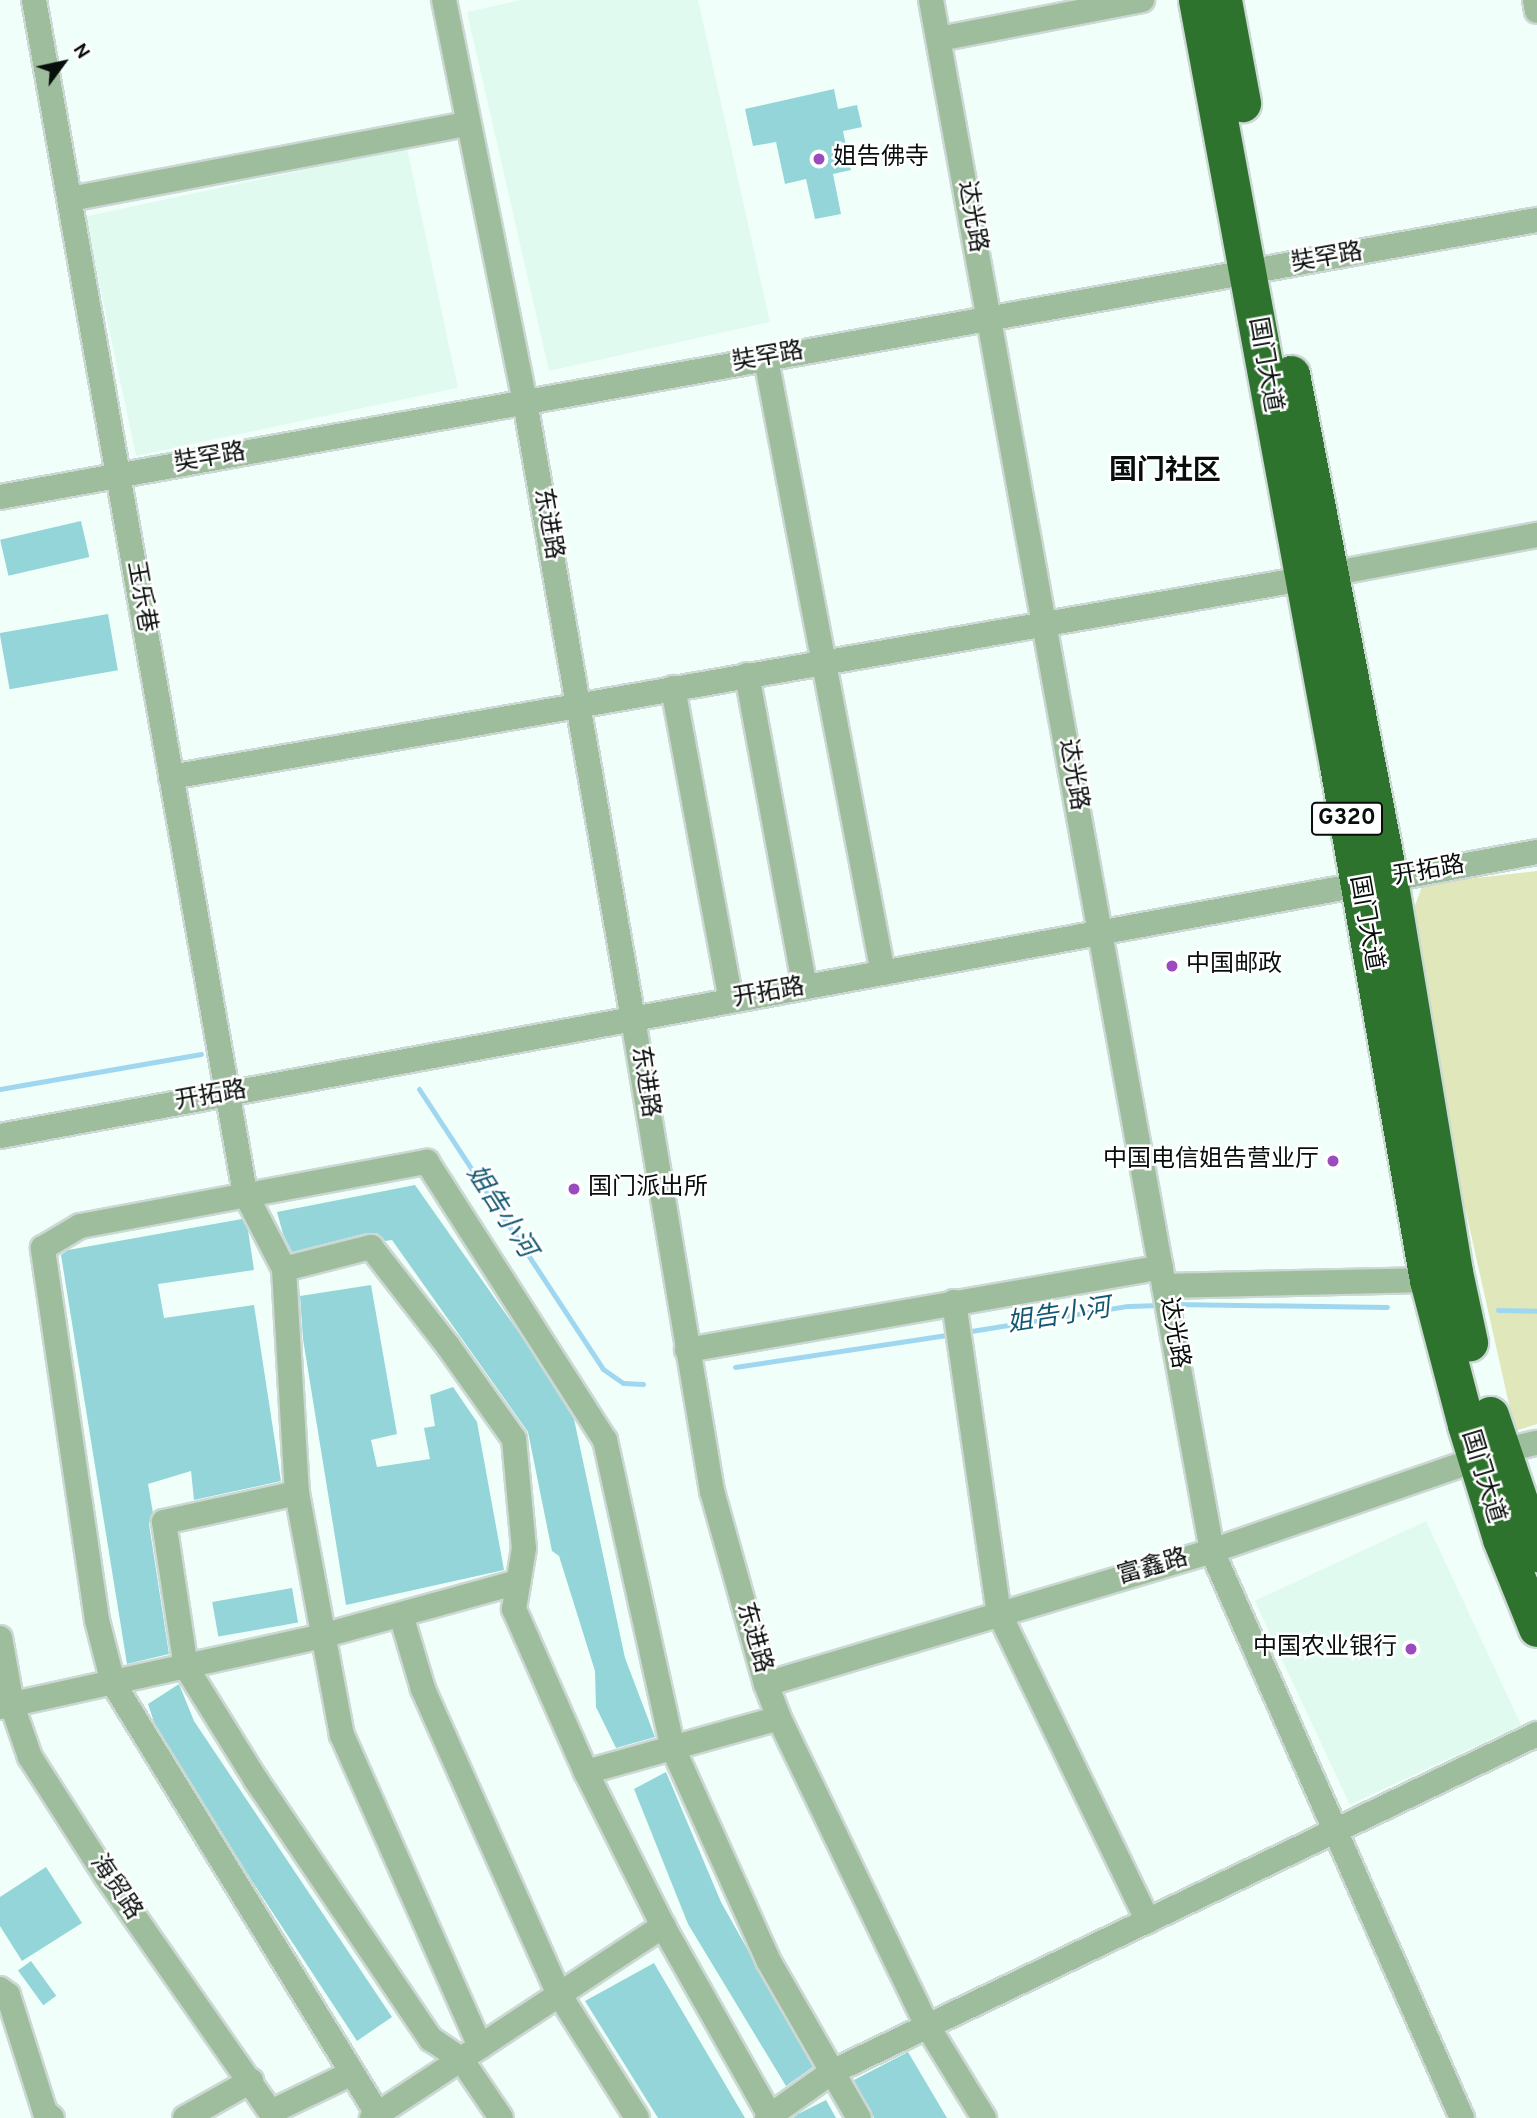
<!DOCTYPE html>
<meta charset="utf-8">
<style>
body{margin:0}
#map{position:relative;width:1537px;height:2118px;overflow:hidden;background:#f1fffa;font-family:Overpass,"Noto Sans SC",sans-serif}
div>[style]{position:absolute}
.built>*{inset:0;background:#e0faf0;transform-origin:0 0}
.green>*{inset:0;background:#e0e7bb}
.stream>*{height:5px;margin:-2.5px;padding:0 2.5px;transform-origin:2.5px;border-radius:2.5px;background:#a0d7f0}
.building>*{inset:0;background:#94d5d9;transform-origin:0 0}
.roads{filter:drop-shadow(2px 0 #ccd8d4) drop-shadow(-2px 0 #ccd8d4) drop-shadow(0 2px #ccd8d4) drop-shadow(0 -2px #ccd8d4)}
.minor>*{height:24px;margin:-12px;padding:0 12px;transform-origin:12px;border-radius:12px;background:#9ebd9c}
.highway>*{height:37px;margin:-18.5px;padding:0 18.5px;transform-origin:18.5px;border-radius:18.5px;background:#2d732d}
.dots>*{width:19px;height:19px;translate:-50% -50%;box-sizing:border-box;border:4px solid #fff;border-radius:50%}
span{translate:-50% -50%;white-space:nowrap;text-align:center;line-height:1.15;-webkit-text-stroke:5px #fff;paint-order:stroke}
.shield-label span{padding:2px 5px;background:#fff;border:2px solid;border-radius:5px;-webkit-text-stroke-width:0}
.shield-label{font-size:23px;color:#080e0c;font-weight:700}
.poi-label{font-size:24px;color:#080e0c}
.left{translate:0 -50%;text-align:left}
.right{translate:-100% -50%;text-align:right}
.street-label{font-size:24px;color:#080e0c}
.water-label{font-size:26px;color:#135871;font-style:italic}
.quarter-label{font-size:28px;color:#080e0c;font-weight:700}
.north{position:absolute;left:28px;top:28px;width:70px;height:70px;-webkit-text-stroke:5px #fff;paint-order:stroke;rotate:57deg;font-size:19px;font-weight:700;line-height:28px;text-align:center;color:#080e0c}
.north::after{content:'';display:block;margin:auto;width:24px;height:32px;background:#080e0c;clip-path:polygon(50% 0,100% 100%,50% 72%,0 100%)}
</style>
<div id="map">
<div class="built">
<i style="clip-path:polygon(521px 0,698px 0,770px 322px,549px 371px,467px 12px)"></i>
<i style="left:407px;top:148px;width:245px;height:329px;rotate:78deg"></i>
<i style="left:1426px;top:1521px;width:225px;height:189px;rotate:65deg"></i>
</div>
<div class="green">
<i style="clip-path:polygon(1537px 871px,1537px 1424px,1515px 1431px,1404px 935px,1423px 884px)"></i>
</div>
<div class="stream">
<i style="left:0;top:1089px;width:204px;rotate:-9.9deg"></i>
<i style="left:419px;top:1089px;width:335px;rotate:56.7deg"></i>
<i style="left:603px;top:1369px;width:24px;rotate:35deg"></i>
<i style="left:623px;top:1383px;width:20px;rotate:3deg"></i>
<i style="left:1173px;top:1304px;width:214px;rotate:0.8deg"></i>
<i style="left:1498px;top:1310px;width:39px;rotate:1deg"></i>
<i style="left:965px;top:1332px;width:165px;rotate:-9.1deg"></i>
<i style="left:1128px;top:1306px;width:32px;rotate:-2deg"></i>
<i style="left:735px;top:1367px;width:219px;rotate:-8.6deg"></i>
</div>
<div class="building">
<i style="clip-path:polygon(834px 89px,838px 109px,857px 105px,862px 127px,843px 131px,851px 170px,833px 174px,841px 214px,815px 219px,806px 179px,785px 184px,776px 142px,753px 146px,745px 109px)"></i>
<i style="left:81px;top:521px;width:37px;height:83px;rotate:77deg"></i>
<i style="left:108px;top:614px;width:57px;height:110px;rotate:80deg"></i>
<i style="clip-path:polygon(415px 1185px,522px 1337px,574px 1419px,625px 1658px,655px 1737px,616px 1748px,596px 1707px,595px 1671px,559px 1556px,552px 1551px,528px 1432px,392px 1240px,385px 1241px,377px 1233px,367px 1233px,292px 1252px,283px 1234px,277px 1212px)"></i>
<i style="clip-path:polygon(242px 1219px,248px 1230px,254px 1270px,158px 1284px,164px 1318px,254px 1305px,281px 1481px,194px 1500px,191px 1471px,148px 1484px,153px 1513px,149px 1524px,169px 1654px,127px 1664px,61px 1255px,68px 1250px)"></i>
<i style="clip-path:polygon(371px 1285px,397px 1434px,371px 1440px,377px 1467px,430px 1459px,424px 1428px,435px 1426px,430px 1395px,453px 1387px,477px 1422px,504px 1570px,346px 1605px,303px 1339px,300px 1296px)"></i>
<i style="left:292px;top:1588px;width:35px;height:81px;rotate:80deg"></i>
<i style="clip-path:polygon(179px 1684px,194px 1721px,392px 2017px,357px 2041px,252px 1881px,154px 1722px,148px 1704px)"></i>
<i style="clip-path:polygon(666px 1772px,721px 1902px,813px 2067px,786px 2086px,688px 1924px,634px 1789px)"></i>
<i style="clip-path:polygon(46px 1867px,82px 1923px,22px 1961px,0 1926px,0 1897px)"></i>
<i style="left:31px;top:1961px;width:43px;height:16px;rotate:54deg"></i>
<i style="clip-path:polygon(654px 1963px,745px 2118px,658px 2118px,585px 2001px)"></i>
<i style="clip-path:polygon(908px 2052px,947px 2118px,874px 2118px,854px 2080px)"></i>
<i style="clip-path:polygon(826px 2100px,836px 2118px,793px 2118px,798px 2114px)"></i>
</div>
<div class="roads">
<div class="minor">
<i style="left:34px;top:0;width:1212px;rotate:79.97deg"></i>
<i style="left:245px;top:1193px;width:85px;rotate:62.8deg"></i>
<i style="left:284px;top:1269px;width:224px;rotate:86.7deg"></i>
<i style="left:297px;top:1493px;width:246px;rotate:79.5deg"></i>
<i style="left:342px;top:1735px;width:341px;rotate:66.1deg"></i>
<i style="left:444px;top:0;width:410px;rotate:78.6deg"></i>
<i style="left:525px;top:402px;width:626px;rotate:80.07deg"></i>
<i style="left:633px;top:1019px;width:479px;rotate:80.5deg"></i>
<i style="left:712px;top:1491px;width:200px;rotate:74.4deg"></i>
<i style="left:766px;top:1684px;width:36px;rotate:69deg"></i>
<i style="left:779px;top:1718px;width:343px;rotate:64.3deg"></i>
<i style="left:928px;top:2027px;width:107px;rotate:58.4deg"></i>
<i style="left:931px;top:0;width:1576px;rotate:79.73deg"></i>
<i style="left:1212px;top:1551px;width:620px;rotate:66.21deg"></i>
<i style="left:1535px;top:0;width:11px;rotate:80deg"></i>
<i style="left:939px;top:39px;width:207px;rotate:-10.9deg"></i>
<i style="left:70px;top:199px;width:405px;rotate:-10.7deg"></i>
<i style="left:766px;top:359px;width:625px;rotate:79.21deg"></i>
<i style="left:0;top:497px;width:1562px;rotate:-10.22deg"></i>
<i style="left:1330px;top:574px;width:211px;rotate:-10.7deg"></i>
<i style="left:747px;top:675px;width:317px;rotate:79.5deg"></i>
<i style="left:673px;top:688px;width:318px;rotate:79.5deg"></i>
<i style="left:171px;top:777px;width:1149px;rotate:-9.92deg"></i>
<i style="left:0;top:1136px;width:1563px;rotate:-10.47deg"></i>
<i style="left:284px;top:1269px;width:90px;rotate:-14.2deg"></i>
<i style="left:371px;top:1247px;width:125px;rotate:52.1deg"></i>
<i style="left:448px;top:1346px;width:114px;rotate:54.6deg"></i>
<i style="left:514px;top:1439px;width:109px;rotate:84.8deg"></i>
<i style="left:524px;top:1548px;width:62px;rotate:99.3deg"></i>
<i style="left:514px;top:1609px;width:178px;rotate:66.2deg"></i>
<i style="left:586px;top:1772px;width:172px;rotate:63.4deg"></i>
<i style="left:663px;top:1926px;width:220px;rotate:60.6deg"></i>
<i style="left:1164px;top:1286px;width:264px;rotate:-1.3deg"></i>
<i style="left:954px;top:1302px;width:314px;rotate:81.8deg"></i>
<i style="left:999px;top:1613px;width:342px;rotate:64.2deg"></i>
<i style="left:687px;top:1350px;width:481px;rotate:-9.9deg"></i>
<i style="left:297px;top:1493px;width:136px;rotate:167.7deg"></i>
<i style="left:164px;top:1522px;width:147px;rotate:81.4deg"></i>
<i style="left:186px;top:1667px;width:133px;rotate:58.2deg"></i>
<i style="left:256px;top:1780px;width:313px;rotate:56deg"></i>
<i style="left:431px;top:2039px;width:36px;rotate:34deg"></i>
<i style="left:461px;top:2059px;width:71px;rotate:55.9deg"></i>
<i style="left:401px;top:1615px;width:77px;rotate:73.4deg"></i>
<i style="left:423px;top:1689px;width:334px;rotate:66deg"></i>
<i style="left:559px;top:1994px;width:146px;rotate:57.8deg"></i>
<i style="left:0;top:1638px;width:68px;rotate:79.8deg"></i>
<i style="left:12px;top:1705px;width:55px;rotate:70.9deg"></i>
<i style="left:30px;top:1757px;width:141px;rotate:57.4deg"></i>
<i style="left:106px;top:1876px;width:295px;rotate:55.1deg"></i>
<i style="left:766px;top:1684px;width:465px;rotate:-16.6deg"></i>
<i style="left:1212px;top:1551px;width:306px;rotate:-19.1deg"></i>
<i style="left:1501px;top:1451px;width:37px;rotate:-13deg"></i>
<i style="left:0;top:1707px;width:330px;rotate:-12.4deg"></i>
<i style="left:322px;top:1636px;width:203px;rotate:-15.4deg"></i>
<i style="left:586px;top:1772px;width:200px;rotate:-15.6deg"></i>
<i style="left:0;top:1989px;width:10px;rotate:37deg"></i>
<i style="left:8px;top:1995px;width:123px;rotate:72.5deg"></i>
<i style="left:45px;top:2112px;width:9px;rotate:41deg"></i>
<i style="left:273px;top:2111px;width:88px;rotate:-25.7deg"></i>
<i style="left:185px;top:2118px;width:76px;rotate:-29.3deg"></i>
<i style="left:372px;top:2118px;width:349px;rotate:-33.4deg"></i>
<i style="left:380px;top:2118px;width:510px;rotate:-121.54deg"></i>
<i style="left:113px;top:1683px;width:65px;rotate:-104.3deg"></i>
<i style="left:97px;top:1620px;width:376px;rotate:-98.3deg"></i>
<i style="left:43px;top:1248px;width:43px;rotate:-30.7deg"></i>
<i style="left:80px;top:1226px;width:353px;rotate:-10.5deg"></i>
<i style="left:427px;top:1162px;width:330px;rotate:57.4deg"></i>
<i style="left:605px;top:1440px;width:313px;rotate:77.6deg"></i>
<i style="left:672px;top:1746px;width:235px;rotate:65.8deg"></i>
<i style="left:768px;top:1960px;width:182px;rotate:60.1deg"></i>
<i style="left:767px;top:2118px;width:80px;rotate:-35.3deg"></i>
<i style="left:832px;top:2072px;width:782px;rotate:-25.61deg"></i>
</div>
<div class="highway">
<i style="left:1197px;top:0;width:778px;rotate:79.56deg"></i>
<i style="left:1338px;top:765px;width:523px;rotate:80.09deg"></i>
<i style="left:1428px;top:1280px;width:150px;rotate:75.3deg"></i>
<i style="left:1466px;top:1425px;width:119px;rotate:72.9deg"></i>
<i style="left:1501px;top:1539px;width:96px;rotate:68deg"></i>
<i style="left:1223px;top:0;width:105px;rotate:79.5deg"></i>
<i style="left:1291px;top:374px;width:514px;rotate:79.02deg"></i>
<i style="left:1389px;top:879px;width:398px;rotate:80.6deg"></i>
<i style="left:1454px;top:1272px;width:72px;rotate:77.9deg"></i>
<i style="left:1490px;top:1415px;width:146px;rotate:71.2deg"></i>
</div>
</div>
<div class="dots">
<i style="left:819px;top:159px;background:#9a4cbe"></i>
<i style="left:1172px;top:966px;background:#9a4cbe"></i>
<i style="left:1333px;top:1161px;background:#9a4cbe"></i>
<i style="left:574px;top:1189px;background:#9a4cbe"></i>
<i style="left:1411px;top:1649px;background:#9a4cbe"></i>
</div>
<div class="shield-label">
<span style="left:1347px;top:819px">G320</span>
</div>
<div class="poi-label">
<span class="left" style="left:833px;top:159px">姐告佛寺</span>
<span class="left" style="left:1186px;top:966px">中国邮政</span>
<span class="right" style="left:1319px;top:1161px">中国电信姐告营业厅</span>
<span class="left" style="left:588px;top:1189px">国门派出所</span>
<span class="right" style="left:1397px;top:1649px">中国农业银行</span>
</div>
<div class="street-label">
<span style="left:971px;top:217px;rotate:80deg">达光路</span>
<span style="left:1327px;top:259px;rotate:-10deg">奘罕路</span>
<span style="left:768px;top:358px;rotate:-10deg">奘罕路</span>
<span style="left:1264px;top:365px;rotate:80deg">国门大道</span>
<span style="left:210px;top:459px;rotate:-10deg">奘罕路</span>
<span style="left:547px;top:524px;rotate:80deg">东进路</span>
<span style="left:140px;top:597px;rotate:80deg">玉乐巷</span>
<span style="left:1072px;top:775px;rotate:80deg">达光路</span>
<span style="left:1429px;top:872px;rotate:-10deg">开拓路</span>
<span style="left:1365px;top:923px;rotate:80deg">国门大道</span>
<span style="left:769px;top:994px;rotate:-10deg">开拓路</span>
<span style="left:644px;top:1082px;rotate:81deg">东进路</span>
<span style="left:211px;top:1097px;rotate:-10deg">开拓路</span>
<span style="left:1173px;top:1333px;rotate:80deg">达光路</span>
<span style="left:1482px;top:1477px;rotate:73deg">国门大道</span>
<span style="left:1153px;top:1568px;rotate:-16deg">富鑫路</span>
<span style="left:753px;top:1638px;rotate:74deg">东进路</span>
<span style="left:115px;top:1888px;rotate:56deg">海贸路</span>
</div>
<div class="water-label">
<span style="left:500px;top:1212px;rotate:57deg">姐告小河</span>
<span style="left:1059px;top:1317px;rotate:-9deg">姐告小河</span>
</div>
<div class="quarter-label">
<span style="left:1165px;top:472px">国门社区</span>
</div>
<div class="north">N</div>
</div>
